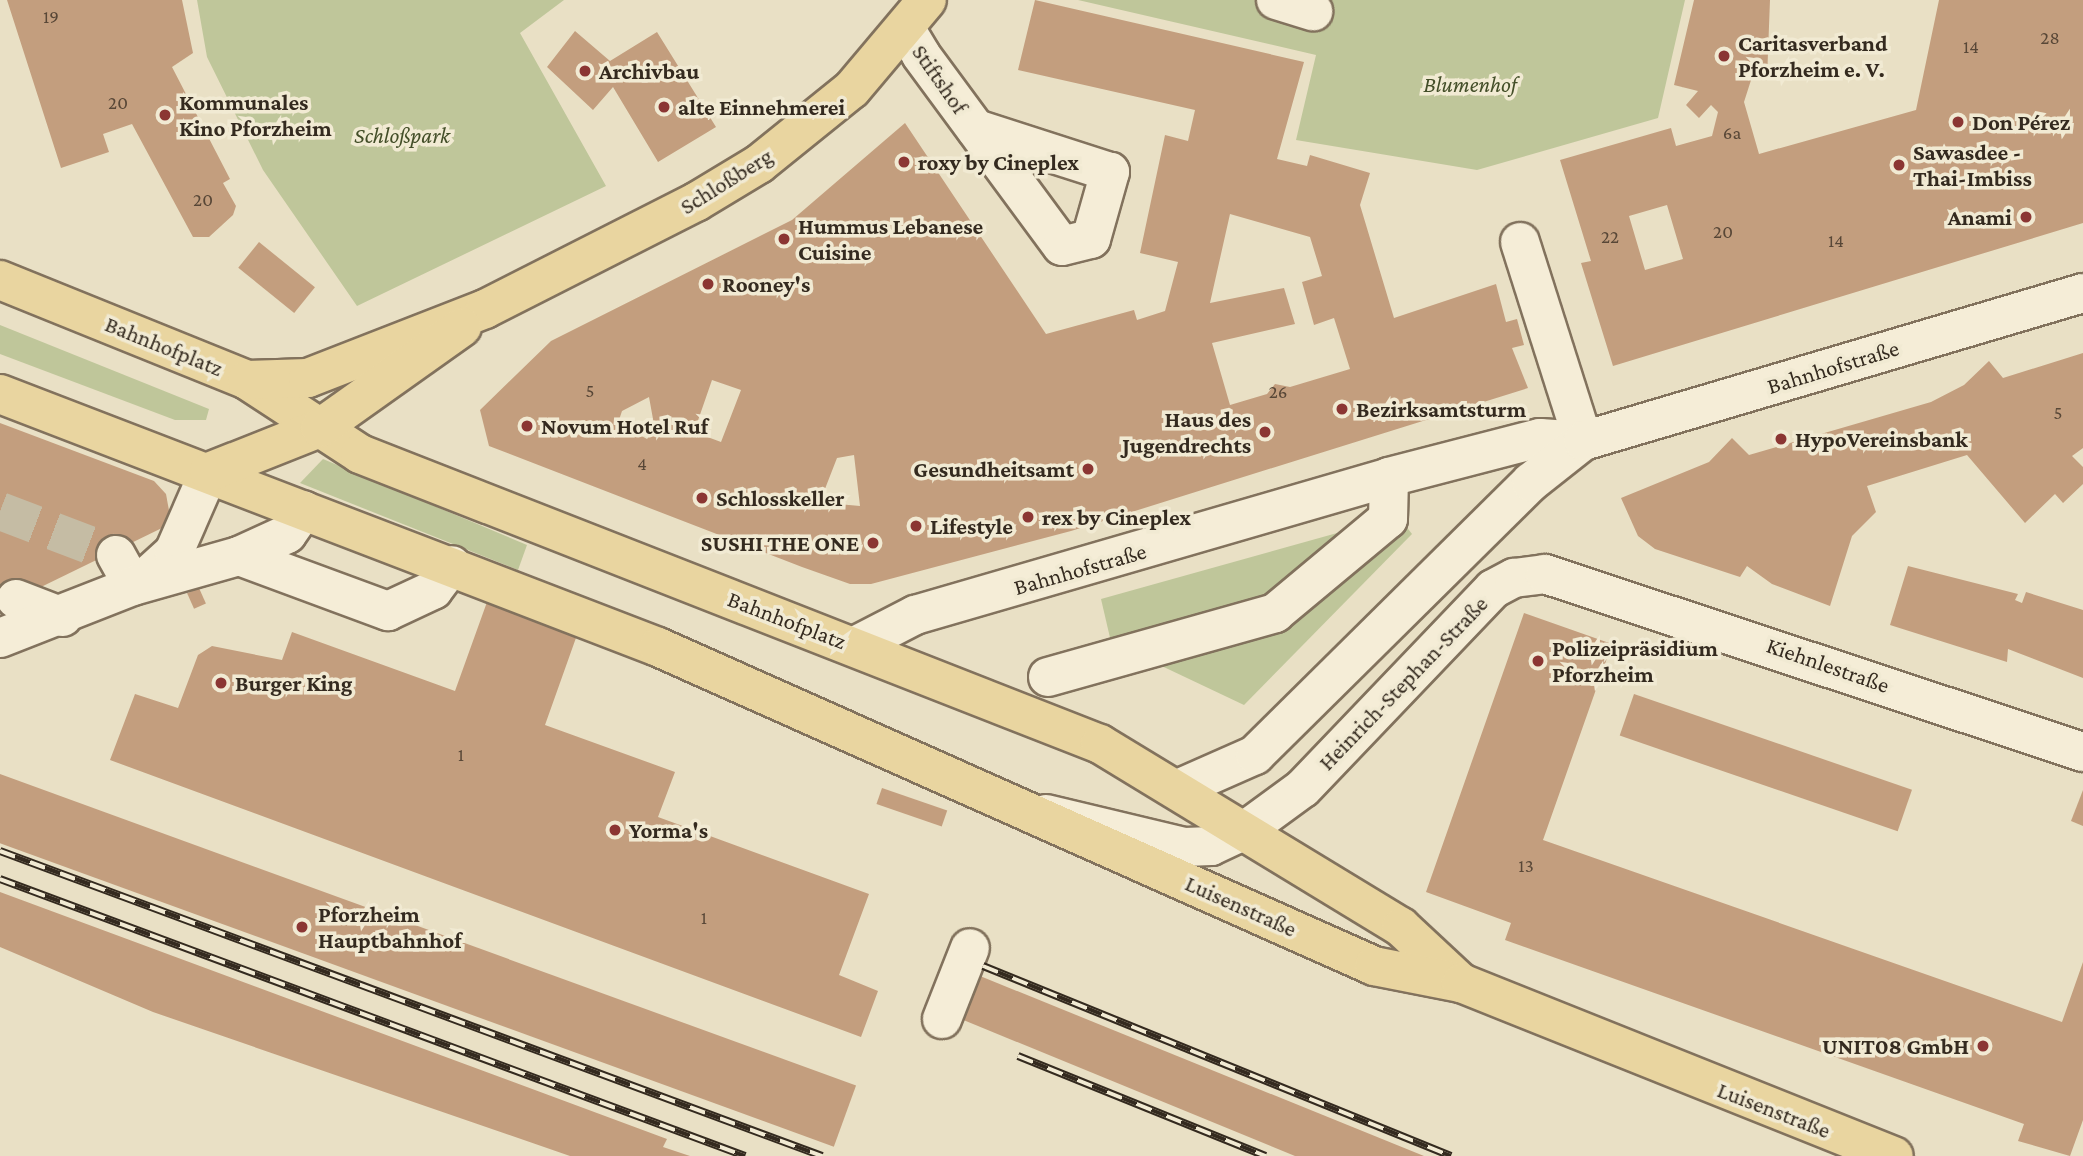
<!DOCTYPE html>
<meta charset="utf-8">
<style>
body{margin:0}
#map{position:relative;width:2083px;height:1156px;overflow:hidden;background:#e9e0c5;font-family:"Crimson Pro",serif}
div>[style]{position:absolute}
.green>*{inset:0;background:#bfc69a}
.building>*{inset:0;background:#c39e7e;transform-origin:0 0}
.minor-tunnel>*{height:38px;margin-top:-19px;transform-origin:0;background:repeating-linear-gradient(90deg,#c5bca4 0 38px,transparent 0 57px)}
.roads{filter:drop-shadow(2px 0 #82725d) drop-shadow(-2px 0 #82725d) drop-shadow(0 2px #82725d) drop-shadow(0 -2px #82725d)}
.minor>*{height:38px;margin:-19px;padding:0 19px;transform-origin:19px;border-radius:19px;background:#f5edd7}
.major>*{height:38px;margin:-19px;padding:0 19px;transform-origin:19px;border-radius:19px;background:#e9d5a0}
.rail>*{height:8px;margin-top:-4px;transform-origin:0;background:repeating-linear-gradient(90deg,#f1ead3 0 16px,#342a1f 0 32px);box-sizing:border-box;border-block:2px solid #342a1f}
.dots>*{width:19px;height:19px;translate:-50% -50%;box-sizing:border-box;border:4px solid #f1ead3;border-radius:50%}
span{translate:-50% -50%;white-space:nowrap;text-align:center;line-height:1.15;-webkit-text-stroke:7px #f1ead3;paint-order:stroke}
.number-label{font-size:19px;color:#584737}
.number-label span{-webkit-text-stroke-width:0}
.poi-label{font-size:23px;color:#342a1f;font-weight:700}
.left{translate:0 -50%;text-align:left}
.right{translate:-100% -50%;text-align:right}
.street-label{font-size:23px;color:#342a1f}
.park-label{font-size:23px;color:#434e28;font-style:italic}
</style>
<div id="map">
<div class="green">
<i style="clip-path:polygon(197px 0,564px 0,520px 33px,606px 186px,357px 306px,263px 170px,207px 57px)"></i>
<i style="clip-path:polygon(1078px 0,1685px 0,1658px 118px,1477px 170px,1296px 140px,1316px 55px)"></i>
<i style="clip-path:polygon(0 325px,209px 409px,206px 420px,175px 420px,0 354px)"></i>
<i style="clip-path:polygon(323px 459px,527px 545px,518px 570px,300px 483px)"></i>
<i style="clip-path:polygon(1398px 516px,1412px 534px,1244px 705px,1111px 642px,1101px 599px)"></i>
</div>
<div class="building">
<i style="clip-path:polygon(7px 0,182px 0,193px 53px,172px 67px,230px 179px,223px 183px,236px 206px,233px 215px,209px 237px,193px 237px,132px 124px,103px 134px,109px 152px,61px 168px)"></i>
<i style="clip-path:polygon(evenodd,1035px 0,1304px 62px,1277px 159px,1307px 166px,1310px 155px,1370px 173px,1360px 205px,1394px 318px,1496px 284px,1506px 322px,1517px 319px,1524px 345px,1512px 348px,1528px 388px,1071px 531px,871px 584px,850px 584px,802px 567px,489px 446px,480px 410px,551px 341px,792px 220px,905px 123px,1046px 334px,1134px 310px,1137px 320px,1165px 311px,1178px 262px,1140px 253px,1165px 135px,1188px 141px,1195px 110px,1018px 70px,1035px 0,1230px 214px,1310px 237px,1322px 276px,1302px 282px,1314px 325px,1334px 318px,1350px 369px,1290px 387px,1275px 384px,1267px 394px,1230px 405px,1212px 343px,1295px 324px,1284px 288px,1210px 303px,1230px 214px,1035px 0,712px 380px,741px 390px,721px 442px,694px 432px,712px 380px,1035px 0,649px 397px,655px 430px,647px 439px,618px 423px,622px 411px,649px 397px,1035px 0,854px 455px,860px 506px,827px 503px,823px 494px,837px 458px,854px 455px)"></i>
<i style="clip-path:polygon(evenodd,1694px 0,1770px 0,1767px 79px,1752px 77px,1744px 102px,1759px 154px,1916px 110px,1939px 0,2083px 0,2083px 223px,1613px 366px,1581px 263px,1591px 261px,1560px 160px,1671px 128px,1676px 146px,1712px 136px,1718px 112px,1711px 105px,1699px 118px,1686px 105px,1698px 91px,1674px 85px,1694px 0,1667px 205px,1683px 259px,1645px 270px,1629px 216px,1667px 205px)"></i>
<i style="clip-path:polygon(575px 31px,610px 61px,657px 32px,716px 127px,658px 162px,613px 87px,593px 110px,547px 67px)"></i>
<i style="left:259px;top:242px;width:72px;height:33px;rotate:39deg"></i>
<i style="clip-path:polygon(2083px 353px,2083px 448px,2072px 456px,2083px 467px,2083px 484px,2063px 503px,2055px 494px,2025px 523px,1967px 455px,1867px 486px,1876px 512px,1852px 536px,1830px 606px,1772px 584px,1747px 566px,1740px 577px,1655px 549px,1638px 536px,1621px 498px,1709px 462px,1732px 438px,1749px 455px,1931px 402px,1964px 385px,1989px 361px,2003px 378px)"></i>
<i style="clip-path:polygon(0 423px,154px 481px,166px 494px,170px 516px,164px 527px,0 607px)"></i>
<i style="clip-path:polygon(1908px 566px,2018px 594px,2015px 600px,2022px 603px,2026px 592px,2083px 610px,2083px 678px,2008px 649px,2007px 662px,1890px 625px)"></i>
<i style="left:199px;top:588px;width:17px;height:13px;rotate:66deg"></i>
<i style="clip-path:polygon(487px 602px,577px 635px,545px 725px,675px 772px,658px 817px,869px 894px,839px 975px,878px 991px,861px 1037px,110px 760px,135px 694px,178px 708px,198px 655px,212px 646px,282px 660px,292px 632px,455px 691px)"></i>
<i style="clip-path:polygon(1524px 613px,1612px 644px,1543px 840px,2062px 1022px,2083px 962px,2083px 1120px,2070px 1156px,2018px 1141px,2024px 1124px,1505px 940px,1511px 923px,1426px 892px)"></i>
<i style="left:1634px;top:694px;width:294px;height:44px;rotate:19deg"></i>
<i style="left:0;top:774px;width:911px;height:65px;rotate:20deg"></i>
<i style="left:882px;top:788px;width:69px;height:17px;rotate:19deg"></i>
<i style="clip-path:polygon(2083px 790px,2083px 826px,2071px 821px)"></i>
<i style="clip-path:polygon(0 892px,667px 1139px,663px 1147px,690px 1156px,570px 1156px,153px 1012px,0 947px)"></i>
<i style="clip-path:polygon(980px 976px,1424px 1156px,1295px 1156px,961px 1019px)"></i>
</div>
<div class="minor-tunnel">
<i style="left:0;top:511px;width:124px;rotate:20.8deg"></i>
</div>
<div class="roads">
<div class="minor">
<i style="left:1276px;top:0;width:39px;rotate:17deg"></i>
<i style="left:905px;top:28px;width:31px;rotate:59deg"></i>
<i style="left:921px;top:55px;width:237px;rotate:53.6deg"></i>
<i style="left:1062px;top:246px;width:30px;rotate:-14deg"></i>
<i style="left:1091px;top:239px;width:70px;rotate:-74.2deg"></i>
<i style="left:1110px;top:172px;width:141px;rotate:-162.2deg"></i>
<i style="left:1520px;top:242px;width:209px;rotate:72.4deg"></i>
<i style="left:116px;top:555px;width:35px;rotate:61deg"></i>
<i style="left:239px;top:556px;width:159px;rotate:20.3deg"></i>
<i style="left:388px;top:611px;width:50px;rotate:-25deg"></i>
<i style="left:433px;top:590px;width:31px;rotate:-53deg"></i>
<i style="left:141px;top:582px;width:45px;rotate:-42.3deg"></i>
<i style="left:174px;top:552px;width:87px;rotate:-66.4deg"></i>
<i style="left:16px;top:599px;width:50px;rotate:21deg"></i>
<i style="left:0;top:638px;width:143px;rotate:-21.4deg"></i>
<i style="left:133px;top:586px;width:110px;rotate:-15.8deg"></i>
<i style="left:239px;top:556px;width:53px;rotate:-24.6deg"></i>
<i style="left:287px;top:534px;width:29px;rotate:-55deg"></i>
<i style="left:855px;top:646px;width:68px;rotate:-27.3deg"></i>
<i style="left:915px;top:615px;width:494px;rotate:-16.2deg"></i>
<i style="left:1389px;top:477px;width:156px;rotate:-14.5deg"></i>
<i style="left:1540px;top:438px;width:43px;rotate:4deg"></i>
<i style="left:1048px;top:677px;width:236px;rotate:-15.7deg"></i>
<i style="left:1275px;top:613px;width:147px;rotate:-39.8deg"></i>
<i style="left:1388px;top:519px;width:42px;rotate:-88.6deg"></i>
<i style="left:1178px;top:789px;width:84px;rotate:-23.8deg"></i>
<i style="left:1255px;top:755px;width:388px;rotate:-44.7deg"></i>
<i style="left:1531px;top:482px;width:66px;rotate:-38.3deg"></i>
<i style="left:1583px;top:441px;width:521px;rotate:-16.49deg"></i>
<i style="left:1046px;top:814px;width:143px;rotate:13.4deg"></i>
<i style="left:1185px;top:847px;width:26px;rotate:-2deg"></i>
<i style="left:1211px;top:846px;width:40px;rotate:-25deg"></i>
<i style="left:1247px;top:829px;width:69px;rotate:-36.2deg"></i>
<i style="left:1303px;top:788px;width:275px;rotate:-46.3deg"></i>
<i style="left:1493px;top:589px;width:24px;rotate:-28deg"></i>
<i style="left:1514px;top:578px;width:31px;rotate:-7deg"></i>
<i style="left:1545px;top:574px;width:567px;rotate:18.31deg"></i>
<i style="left:942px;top:1019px;width:76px;rotate:-68.5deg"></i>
</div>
<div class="major">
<i style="left:0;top:280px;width:266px;rotate:22deg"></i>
<i style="left:247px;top:380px;width:135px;rotate:33.2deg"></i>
<i style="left:360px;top:454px;width:795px;rotate:21.4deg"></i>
<i style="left:1100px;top:744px;width:352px;rotate:31.3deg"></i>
<i style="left:1401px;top:927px;width:82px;rotate:43deg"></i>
<i style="left:247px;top:380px;width:61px;rotate:-1.9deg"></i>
<i style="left:308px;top:378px;width:190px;rotate:-21.3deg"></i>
<i style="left:485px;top:309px;width:237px;rotate:-26.9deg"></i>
<i style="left:696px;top:202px;width:74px;rotate:-31.1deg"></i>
<i style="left:759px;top:164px;width:119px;rotate:-38.9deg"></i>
<i style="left:852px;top:89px;width:116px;rotate:-49.9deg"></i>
<i style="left:0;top:394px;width:705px;rotate:21.03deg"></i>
<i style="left:658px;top:647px;width:784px;rotate:24.01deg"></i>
<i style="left:1374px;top:966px;width:89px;rotate:11.1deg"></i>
<i style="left:1461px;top:983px;width:466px;rotate:21.8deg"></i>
<i style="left:209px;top:472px;width:119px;rotate:-21.6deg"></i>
<i style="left:320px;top:428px;width:174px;rotate:-35.4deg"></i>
</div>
</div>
<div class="rail">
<i style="left:0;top:851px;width:877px;rotate:20.36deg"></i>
<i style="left:0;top:879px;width:795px;rotate:20.4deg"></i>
<i style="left:983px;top:966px;width:505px;rotate:22.1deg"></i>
<i style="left:1018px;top:1056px;width:267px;rotate:22deg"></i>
</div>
<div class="dots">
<i style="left:1724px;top:56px;background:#8b3633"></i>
<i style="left:585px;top:71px;background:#8b3633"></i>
<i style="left:664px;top:107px;background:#8b3633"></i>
<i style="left:165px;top:115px;background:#8b3633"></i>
<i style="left:1958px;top:122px;background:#8b3633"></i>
<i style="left:904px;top:162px;background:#8b3633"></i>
<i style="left:1899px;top:165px;background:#8b3633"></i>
<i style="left:2026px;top:217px;background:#8b3633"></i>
<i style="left:784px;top:239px;background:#8b3633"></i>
<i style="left:708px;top:284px;background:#8b3633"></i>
<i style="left:1342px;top:409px;background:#8b3633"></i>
<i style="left:527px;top:426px;background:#8b3633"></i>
<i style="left:1265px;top:432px;background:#8b3633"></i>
<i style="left:1781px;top:439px;background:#8b3633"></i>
<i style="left:1088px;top:469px;background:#8b3633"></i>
<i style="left:702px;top:498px;background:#8b3633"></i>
<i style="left:1028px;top:517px;background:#8b3633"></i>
<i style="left:916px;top:526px;background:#8b3633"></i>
<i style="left:873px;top:543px;background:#8b3633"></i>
<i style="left:1538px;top:661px;background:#8b3633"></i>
<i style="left:221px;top:683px;background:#8b3633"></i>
<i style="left:615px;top:830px;background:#8b3633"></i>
<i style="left:302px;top:927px;background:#8b3633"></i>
<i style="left:1983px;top:1046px;background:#8b3633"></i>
</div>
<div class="number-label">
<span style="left:51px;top:17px">19</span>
<span style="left:2050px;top:38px">28</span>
<span style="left:1971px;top:47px">14</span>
<span style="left:118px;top:103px">20</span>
<span style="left:1732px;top:133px">6a</span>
<span style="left:203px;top:200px">20</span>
<span style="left:1723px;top:232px">20</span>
<span style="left:1610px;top:237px">22</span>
<span style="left:1836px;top:241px">14</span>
<span style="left:590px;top:391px">5</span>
<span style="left:1278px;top:392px">26</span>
<span style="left:2058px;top:413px">5</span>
<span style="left:642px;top:464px">4</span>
<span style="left:461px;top:755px">1</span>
<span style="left:1526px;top:866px">13</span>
<span style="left:704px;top:918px">1</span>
</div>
<div class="poi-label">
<span class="left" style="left:1738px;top:56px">Caritasverband<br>Pforzheim e. V.</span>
<span class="left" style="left:599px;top:71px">Archivbau</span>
<span class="left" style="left:179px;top:115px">Kommunales<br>Kino Pforzheim</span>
<span class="left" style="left:678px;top:107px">alte Einnehmerei</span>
<span class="left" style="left:1972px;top:122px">Don Pérez</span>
<span class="left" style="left:1913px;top:165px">Sawasdee -<br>Thai-Imbiss</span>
<span class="left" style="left:918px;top:162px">roxy by Cineplex</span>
<span class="right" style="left:2012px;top:217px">Anami</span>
<span class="left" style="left:798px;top:239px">Hummus Lebanese<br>Cuisine</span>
<span class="left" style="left:722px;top:284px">Rooney's</span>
<span class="left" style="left:1356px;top:409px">Bezirksamtsturm</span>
<span class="right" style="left:1251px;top:432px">Haus des<br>Jugendrechts</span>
<span class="left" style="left:541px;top:426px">Novum Hotel Ruf</span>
<span class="left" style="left:1795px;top:439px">HypoVereinsbank</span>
<span class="right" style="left:1074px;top:469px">Gesundheitsamt</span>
<span class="left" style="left:716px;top:498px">Schlosskeller</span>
<span class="left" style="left:1042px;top:517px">rex by Cineplex</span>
<span class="left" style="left:930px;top:526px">Lifestyle</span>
<span class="right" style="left:859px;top:543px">SUSHI THE ONE</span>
<span class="left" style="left:1552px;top:661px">Polizeipräsidium<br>Pforzheim</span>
<span class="left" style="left:235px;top:683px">Burger King</span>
<span class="left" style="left:629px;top:830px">Yorma's</span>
<span class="left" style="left:318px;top:927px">Pforzheim<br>Hauptbahnhof</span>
<span class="right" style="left:1969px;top:1046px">UNIT08 GmbH</span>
</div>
<div class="street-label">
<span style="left:940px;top:79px;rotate:55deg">Stiftshof</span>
<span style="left:726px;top:181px;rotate:-32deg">Schloßberg</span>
<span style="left:164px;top:346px;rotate:22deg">Bahnhofplatz</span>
<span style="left:1833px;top:367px;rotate:-17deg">Bahnhofstraße</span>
<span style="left:1080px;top:569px;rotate:-16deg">Bahnhofstraße</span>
<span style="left:787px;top:620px;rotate:21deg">Bahnhofplatz</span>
<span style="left:1828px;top:665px;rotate:19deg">Kiehnlestraße</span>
<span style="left:1403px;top:683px;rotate:-46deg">Heinrich-Stephan-Straße</span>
<span style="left:1241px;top:906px;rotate:24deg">Luisenstraße</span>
<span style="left:1774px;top:1110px;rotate:21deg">Luisenstraße</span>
</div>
<div class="park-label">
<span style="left:1470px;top:84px">Blumenhof</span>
<span style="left:402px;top:135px">Schloßpark</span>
</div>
</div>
